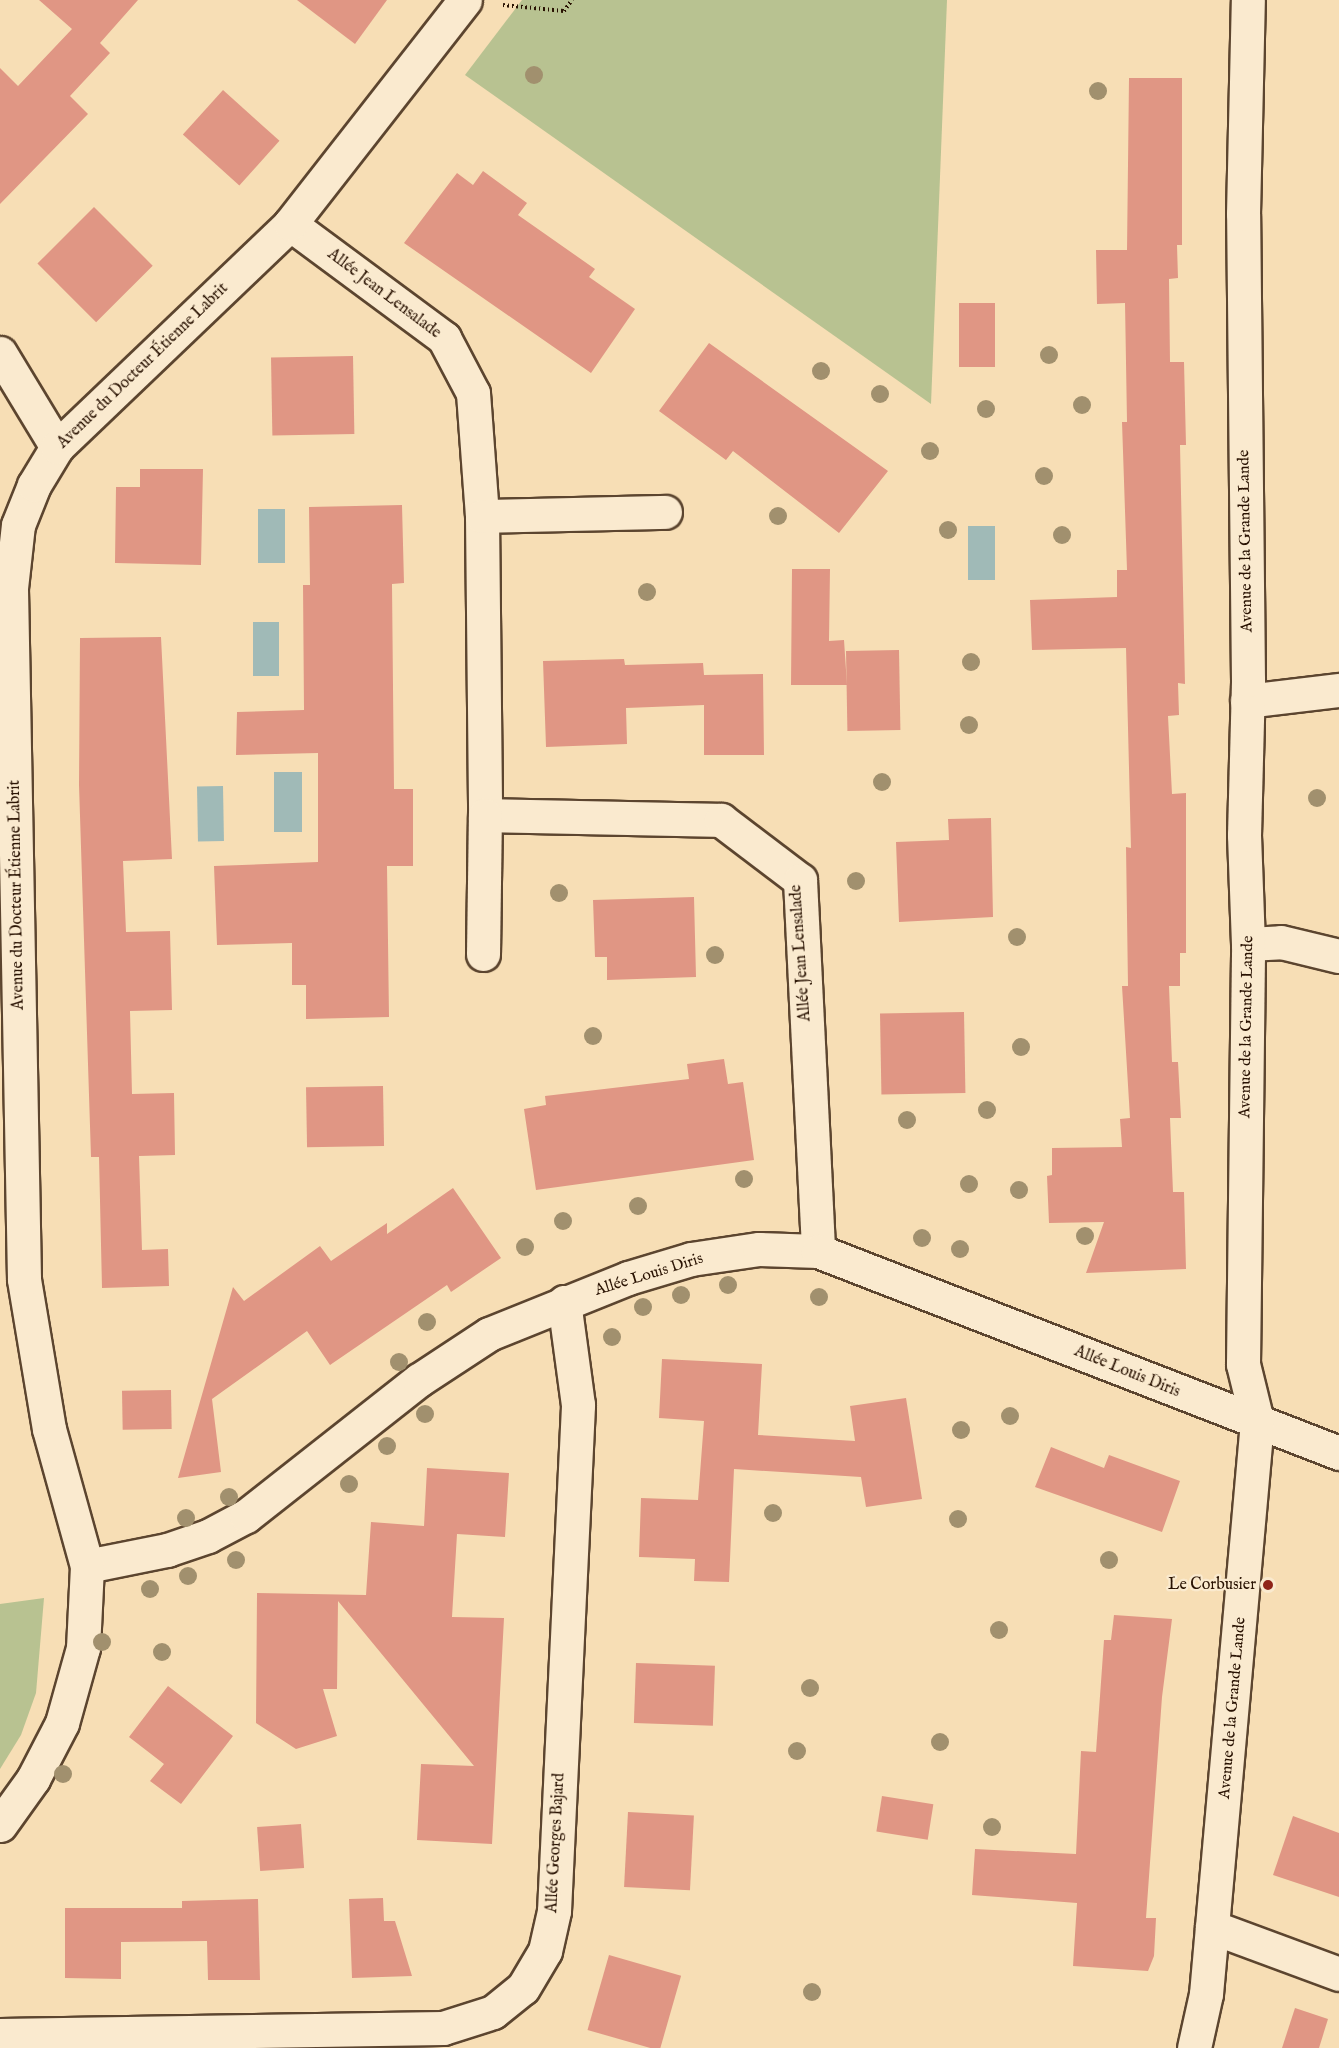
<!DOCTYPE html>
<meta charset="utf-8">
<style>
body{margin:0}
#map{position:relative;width:1339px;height:2048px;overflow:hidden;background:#f7deb5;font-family:"IM FELL English",serif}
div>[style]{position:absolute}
.green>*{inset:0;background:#b8c291}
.water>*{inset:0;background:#a0bab7;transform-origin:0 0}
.building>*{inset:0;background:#e09684;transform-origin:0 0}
.path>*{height:4px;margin-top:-2px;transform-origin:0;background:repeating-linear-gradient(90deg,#291202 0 1.5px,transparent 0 4.5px)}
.roads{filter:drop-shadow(2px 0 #5c452f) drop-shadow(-2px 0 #5c452f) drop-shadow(0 2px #5c452f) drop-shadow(0 -2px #5c452f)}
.minor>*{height:33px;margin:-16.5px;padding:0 16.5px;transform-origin:16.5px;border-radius:16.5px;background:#faeacf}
.trees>*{width:18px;height:18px;margin:-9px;border-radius:50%;background:#a1906e}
.dots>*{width:16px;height:16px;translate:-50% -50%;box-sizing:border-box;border:3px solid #faeacf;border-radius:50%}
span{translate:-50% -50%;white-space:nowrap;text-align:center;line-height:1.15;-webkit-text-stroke:4.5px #faeacf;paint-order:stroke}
.street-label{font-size:16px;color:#291202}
.poi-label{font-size:16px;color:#291202}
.right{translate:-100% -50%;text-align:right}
</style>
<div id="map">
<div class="green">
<i style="clip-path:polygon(522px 0,947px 0,931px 404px,465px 75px)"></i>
<i style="clip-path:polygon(44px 1598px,36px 1693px,21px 1735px,0 1769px,0 1604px)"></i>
</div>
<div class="water">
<i style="left:285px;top:509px;width:54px;height:27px;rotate:90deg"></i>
<i style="left:968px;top:526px;width:27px;height:54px"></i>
<i style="left:253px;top:622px;width:26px;height:54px"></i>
<i style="left:274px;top:772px;width:28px;height:60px"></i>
<i style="left:223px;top:786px;width:55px;height:26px;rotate:89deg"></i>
</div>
<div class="building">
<i style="clip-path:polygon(39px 0,138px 0,100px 43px,110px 53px,70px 96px,88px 114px,0 204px,0 68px,18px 86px,72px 29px)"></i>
<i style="clip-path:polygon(297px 0,387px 0,355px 44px)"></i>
<i style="clip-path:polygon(1129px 78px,1182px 78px,1182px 245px,1177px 245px,1178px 278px,1169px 279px,1170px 362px,1184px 362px,1186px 445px,1180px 445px,1185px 684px,1178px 683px,1179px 715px,1168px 716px,1172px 794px,1186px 793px,1186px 953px,1180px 953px,1180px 986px,1169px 986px,1172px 1062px,1178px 1062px,1181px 1118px,1170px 1118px,1173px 1192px,1184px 1192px,1186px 1269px,1086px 1273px,1104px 1222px,1049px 1223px,1047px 1176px,1052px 1175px,1052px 1148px,1122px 1147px,1120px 1119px,1130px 1118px,1122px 986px,1128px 986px,1126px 847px,1131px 848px,1126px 648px,1032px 650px,1030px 600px,1117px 597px,1117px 570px,1127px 570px,1122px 422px,1127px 422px,1125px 303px,1097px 304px,1096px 250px,1127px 250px)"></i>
<i style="left:223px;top:90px;width:76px;height:60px;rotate:42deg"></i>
<i style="clip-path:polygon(483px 171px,527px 203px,518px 215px,595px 269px,589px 277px,635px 309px,591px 373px,404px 243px,457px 173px,473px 185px)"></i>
<i style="left:94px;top:207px;width:83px;height:80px;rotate:45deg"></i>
<i style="left:959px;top:303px;width:36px;height:64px"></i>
<i style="clip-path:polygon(709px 343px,888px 471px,839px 533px,733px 451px,726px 460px,659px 411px)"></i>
<i style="left:353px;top:356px;width:78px;height:82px;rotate:89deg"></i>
<i style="clip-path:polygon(140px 469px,203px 469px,201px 565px,115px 563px,116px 487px,140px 487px)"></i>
<i style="clip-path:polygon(402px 505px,404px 583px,392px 584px,394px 789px,413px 789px,413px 866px,387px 866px,389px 1017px,306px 1019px,306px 985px,292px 985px,292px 943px,217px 945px,214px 866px,318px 862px,318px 753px,236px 755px,237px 712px,304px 710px,303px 585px,310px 585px,309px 507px)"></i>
<i style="clip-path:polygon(792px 569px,830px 569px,829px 641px,844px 640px,847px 685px,791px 685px)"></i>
<i style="clip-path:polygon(161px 637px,172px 859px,123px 861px,126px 932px,170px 931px,172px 1010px,130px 1011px,132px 1094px,174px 1093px,175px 1155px,139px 1156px,142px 1250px,168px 1249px,169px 1286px,102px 1288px,99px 1157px,91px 1157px,79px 785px,80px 638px)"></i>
<i style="left:899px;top:650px;width:80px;height:53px;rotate:89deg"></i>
<i style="clip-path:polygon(624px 659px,625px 665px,703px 663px,704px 675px,763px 674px,764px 755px,704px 755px,704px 705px,626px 708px,627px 744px,546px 747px,543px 661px)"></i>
<i style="clip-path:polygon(991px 818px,993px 917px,899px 922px,896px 842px,949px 840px,948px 819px)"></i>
<i style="clip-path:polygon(694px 897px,696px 977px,607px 980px,607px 957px,595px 957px,593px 900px)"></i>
<i style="left:964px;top:1012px;width:81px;height:84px;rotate:89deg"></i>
<i style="clip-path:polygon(724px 1059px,728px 1084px,743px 1082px,754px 1160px,536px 1190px,524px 1109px,546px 1105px,545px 1096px,689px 1079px,687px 1064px)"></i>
<i style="left:383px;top:1086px;width:60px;height:77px;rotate:89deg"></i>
<i style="clip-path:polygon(453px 1188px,501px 1258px,451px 1292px,447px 1285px,330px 1365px,307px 1331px,212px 1399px,221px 1472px,178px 1478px,233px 1287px,244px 1301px,320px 1246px,331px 1261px,387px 1223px,387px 1234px)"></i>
<i style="clip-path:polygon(662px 1359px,762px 1364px,758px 1435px,855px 1441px,850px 1406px,906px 1398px,922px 1499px,866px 1507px,861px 1477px,734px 1469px,729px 1582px,694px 1581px,695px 1559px,639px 1557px,641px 1498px,698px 1500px,704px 1421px,659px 1418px)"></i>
<i style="left:171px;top:1390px;width:39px;height:49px;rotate:89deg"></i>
<i style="clip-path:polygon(1051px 1447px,1104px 1468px,1109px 1455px,1180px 1481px,1162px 1532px,1035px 1487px)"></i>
<i style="clip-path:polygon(427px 1468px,509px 1473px,505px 1537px,457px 1534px,452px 1617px,504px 1618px,492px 1844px,417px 1840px,421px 1764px,474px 1766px,338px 1601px,337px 1689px,323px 1689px,337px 1736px,296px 1749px,256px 1723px,257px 1593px,366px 1595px,371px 1522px,424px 1526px)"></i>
<i style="clip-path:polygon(1114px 1615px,1172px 1619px,1162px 1697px,1146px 1918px,1156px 1918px,1154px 1956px,1148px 1971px,1073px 1966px,1077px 1903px,972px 1895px,975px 1849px,1076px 1854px,1081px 1751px,1096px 1752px,1104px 1640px,1111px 1640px)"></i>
<i style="left:636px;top:1663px;width:79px;height:60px;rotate:2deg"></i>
<i style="clip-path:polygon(168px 1686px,233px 1736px,181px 1804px,150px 1781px,164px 1764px,129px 1737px)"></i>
<i style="left:882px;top:1796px;width:52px;height:36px;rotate:9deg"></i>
<i style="left:628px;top:1812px;width:66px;height:75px;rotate:3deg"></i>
<i style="clip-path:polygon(1293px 1816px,1339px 1833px,1339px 1897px,1273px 1875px)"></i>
<i style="left:301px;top:1824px;width:44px;height:44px;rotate:86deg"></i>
<i style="clip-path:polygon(383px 1898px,384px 1921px,395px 1921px,412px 1976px,352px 1978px,349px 1899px)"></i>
<i style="clip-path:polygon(258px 1899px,260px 1980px,208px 1980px,207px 1941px,121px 1942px,121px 1979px,65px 1978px,65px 1908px,182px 1908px,182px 1901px)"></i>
<i style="left:609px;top:1955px;width:75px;height:78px;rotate:16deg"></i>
<i style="clip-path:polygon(1295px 2008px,1328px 2019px,1319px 2048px,1282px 2048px)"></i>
</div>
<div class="path">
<i style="left:503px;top:5px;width:61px;rotate:5.6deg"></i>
<i style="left:564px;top:11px;width:14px;rotate:-54deg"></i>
</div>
<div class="roads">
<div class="minor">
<i style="left:290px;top:224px;width:192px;rotate:36.5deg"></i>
<i style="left:444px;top:338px;width:62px;rotate:62.2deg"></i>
<i style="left:473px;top:393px;width:123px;rotate:85.8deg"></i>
<i style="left:482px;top:516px;width:299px;rotate:89.4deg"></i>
<i style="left:485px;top:815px;width:236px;rotate:1.2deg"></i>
<i style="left:721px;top:820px;width:99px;rotate:37.2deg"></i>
<i style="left:800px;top:880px;width:371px;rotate:87.2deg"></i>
<i style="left:0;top:353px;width:110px;rotate:58.8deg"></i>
<i style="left:482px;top:516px;width:183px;rotate:-1.3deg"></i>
<i style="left:1247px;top:701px;width:93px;rotate:-6.8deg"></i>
<i style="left:1248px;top:944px;width:33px;rotate:-3deg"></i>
<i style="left:1281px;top:942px;width:60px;rotate:13.6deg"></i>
<i style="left:483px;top:954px;width:139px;rotate:-89.2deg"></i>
<i style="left:87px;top:1566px;width:82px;rotate:-11.3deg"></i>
<i style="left:167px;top:1550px;width:43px;rotate:-18.9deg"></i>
<i style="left:208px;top:1536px;width:43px;rotate:-27.8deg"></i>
<i style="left:246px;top:1516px;width:220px;rotate:-38.2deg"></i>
<i style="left:419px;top:1380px;width:84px;rotate:-33.3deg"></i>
<i style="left:489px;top:1334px;width:150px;rotate:-21.9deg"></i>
<i style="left:628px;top:1278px;width:66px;rotate:-16.8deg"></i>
<i style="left:691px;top:1259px;width:69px;rotate:-8.4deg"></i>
<i style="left:759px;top:1249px;width:59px;rotate:1.9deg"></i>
<i style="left:818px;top:1251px;width:559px;rotate:21.19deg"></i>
<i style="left:0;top:1825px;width:57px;rotate:-54.3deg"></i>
<i style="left:33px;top:1779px;width:63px;rotate:-62.6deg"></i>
<i style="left:62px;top:1723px;width:78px;rotate:-74.4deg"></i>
<i style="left:83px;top:1648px;width:82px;rotate:-87.2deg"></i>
<i style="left:87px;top:1566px;width:142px;rotate:-105.5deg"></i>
<i style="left:49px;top:1429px;width:152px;rotate:-99.5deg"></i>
<i style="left:24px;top:1279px;width:691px;rotate:-91.08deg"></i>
<i style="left:11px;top:588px;width:63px;rotate:-83.7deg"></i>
<i style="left:18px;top:525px;width:43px;rotate:-68.2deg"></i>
<i style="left:34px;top:485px;width:44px;rotate:-58.8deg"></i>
<i style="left:57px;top:447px;width:323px;rotate:-43.7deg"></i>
<i style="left:290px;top:224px;width:284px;rotate:-52deg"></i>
<i style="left:1212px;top:1927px;width:135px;rotate:20.3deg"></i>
<i style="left:0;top:2035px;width:443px;rotate:-0.9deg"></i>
<i style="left:443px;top:2028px;width:52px;rotate:-17.7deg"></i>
<i style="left:493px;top:2012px;width:38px;rotate:-39deg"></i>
<i style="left:523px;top:1988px;width:43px;rotate:-59.3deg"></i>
<i style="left:545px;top:1951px;width:41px;rotate:-77.3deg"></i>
<i style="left:554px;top:1911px;width:507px;rotate:-87.28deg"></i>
<i style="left:578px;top:1405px;width:104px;rotate:-97.7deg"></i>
<i style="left:1194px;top:2048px;width:55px;rotate:-77.5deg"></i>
<i style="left:1206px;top:1994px;width:575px;rotate:-84.91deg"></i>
<i style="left:1257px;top:1421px;width:59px;rotate:-103.8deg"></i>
<i style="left:1243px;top:1364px;width:420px;rotate:-89.3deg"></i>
<i style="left:1248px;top:944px;width:109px;rotate:-92.1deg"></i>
<i style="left:1244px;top:835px;width:155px;rotate:-88.5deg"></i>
<i style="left:1248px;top:680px;width:466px;rotate:-90.6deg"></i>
<i style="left:1243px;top:214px;width:214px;rotate:-88.7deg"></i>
</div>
</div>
<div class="trees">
<i style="left:534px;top:75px"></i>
<i style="left:1098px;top:91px"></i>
<i style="left:1049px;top:355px"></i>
<i style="left:821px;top:371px"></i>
<i style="left:880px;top:394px"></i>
<i style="left:1082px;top:405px"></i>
<i style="left:986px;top:409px"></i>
<i style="left:930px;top:451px"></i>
<i style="left:1044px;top:476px"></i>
<i style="left:778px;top:516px"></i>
<i style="left:948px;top:530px"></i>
<i style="left:1062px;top:535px"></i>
<i style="left:647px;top:592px"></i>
<i style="left:971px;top:662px"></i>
<i style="left:969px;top:725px"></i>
<i style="left:882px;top:782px"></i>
<i style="left:1317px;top:798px"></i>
<i style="left:856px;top:881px"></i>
<i style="left:559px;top:893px"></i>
<i style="left:1017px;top:937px"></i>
<i style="left:715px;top:955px"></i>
<i style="left:593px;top:1036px"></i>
<i style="left:1021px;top:1047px"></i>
<i style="left:987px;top:1110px"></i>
<i style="left:907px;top:1120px"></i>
<i style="left:744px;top:1179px"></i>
<i style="left:969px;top:1184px"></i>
<i style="left:1019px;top:1190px"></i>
<i style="left:638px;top:1206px"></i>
<i style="left:563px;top:1221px"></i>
<i style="left:1085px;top:1236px"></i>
<i style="left:922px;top:1238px"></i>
<i style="left:525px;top:1247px"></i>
<i style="left:960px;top:1249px"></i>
<i style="left:728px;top:1285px"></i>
<i style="left:681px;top:1295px"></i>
<i style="left:819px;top:1297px"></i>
<i style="left:643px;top:1307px"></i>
<i style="left:427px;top:1322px"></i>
<i style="left:612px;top:1337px"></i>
<i style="left:399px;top:1362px"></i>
<i style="left:425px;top:1414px"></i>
<i style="left:1010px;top:1416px"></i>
<i style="left:961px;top:1430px"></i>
<i style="left:387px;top:1446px"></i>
<i style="left:349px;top:1484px"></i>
<i style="left:229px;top:1497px"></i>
<i style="left:773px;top:1513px"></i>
<i style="left:186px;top:1518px"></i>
<i style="left:958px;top:1519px"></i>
<i style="left:236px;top:1560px"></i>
<i style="left:1109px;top:1560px"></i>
<i style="left:188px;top:1576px"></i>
<i style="left:150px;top:1589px"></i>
<i style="left:999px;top:1630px"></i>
<i style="left:102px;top:1642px"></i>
<i style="left:162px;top:1652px"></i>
<i style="left:810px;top:1688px"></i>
<i style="left:940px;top:1742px"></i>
<i style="left:797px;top:1751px"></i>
<i style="left:63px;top:1774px"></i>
<i style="left:992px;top:1827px"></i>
<i style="left:812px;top:1992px"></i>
</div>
<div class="dots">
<i style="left:1268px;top:1585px;background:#8f2418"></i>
</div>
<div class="street-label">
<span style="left:384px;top:294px;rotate:37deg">Allée Jean Lensalade</span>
<span style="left:143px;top:366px;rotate:-44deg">Avenue du Docteur Étienne Labrit</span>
<span style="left:1246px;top:541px;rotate:-91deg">Avenue de la Grande Lande</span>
<span style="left:17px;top:895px;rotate:-91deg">Avenue du Docteur Étienne Labrit</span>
<span style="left:801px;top:953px;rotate:-94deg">Allée Jean Lensalade</span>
<span style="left:1247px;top:1027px;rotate:-89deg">Avenue de la Grande Lande</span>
<span style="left:649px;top:1275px;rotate:-17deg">Allée Louis Diris</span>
<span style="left:1127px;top:1372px;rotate:22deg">Allée Louis Diris</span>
<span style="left:1233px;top:1708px;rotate:-85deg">Avenue de la Grande Lande</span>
<span style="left:556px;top:1843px;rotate:-87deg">Allée Georges Bajard</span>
</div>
<div class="poi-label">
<span class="right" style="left:1256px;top:1585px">Le Corbusier</span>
</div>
</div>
